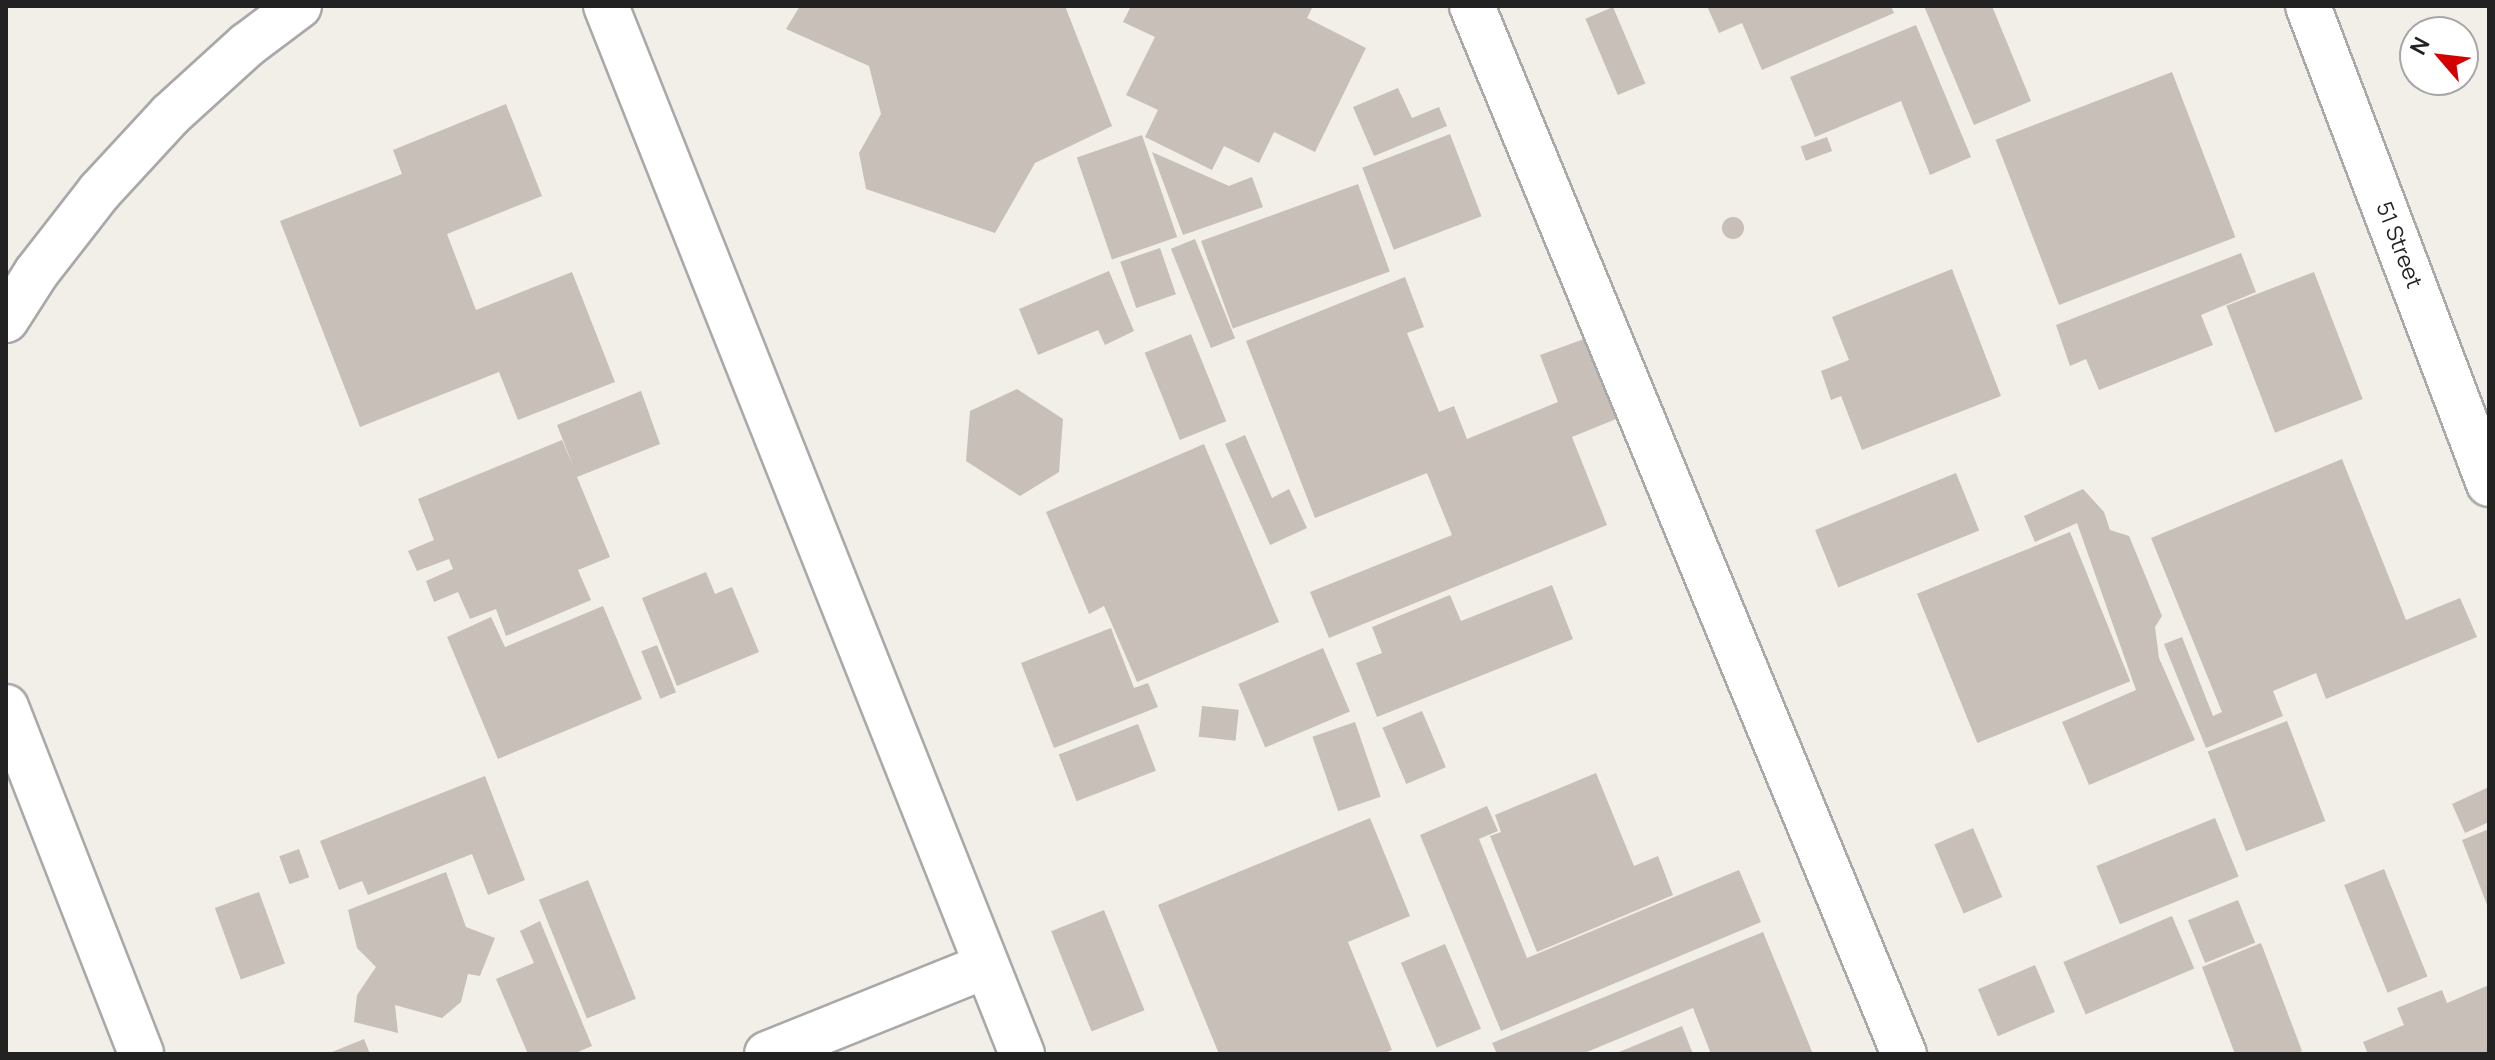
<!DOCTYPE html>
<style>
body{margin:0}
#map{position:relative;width:2495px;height:1060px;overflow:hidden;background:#f2efe9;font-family:Manrope,sans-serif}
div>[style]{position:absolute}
.building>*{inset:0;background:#c7bfb8;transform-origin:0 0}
.round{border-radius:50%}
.roads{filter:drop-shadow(2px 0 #a9a9a9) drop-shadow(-2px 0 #a9a9a9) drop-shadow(0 2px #a9a9a9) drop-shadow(0 -2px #a9a9a9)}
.minor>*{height:44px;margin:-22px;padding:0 22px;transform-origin:22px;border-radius:22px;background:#fff}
span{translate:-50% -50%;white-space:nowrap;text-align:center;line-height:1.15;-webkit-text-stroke:7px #fff;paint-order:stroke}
.street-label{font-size:22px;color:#222}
.frame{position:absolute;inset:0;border:8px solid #222;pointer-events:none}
.north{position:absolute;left:2399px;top:16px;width:80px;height:80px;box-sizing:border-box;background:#fff;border:2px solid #a7a7a7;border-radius:50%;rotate:298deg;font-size:22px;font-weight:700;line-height:32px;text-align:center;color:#222}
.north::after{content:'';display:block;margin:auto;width:28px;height:36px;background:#d40000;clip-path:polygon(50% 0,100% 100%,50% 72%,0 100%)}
</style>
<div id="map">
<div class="building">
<i style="clip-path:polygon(800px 6px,1065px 6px,1112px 126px,1035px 163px,995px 233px,866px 189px,859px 153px,881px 114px,869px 66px,786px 29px)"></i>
<i style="clip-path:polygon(1131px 6px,1313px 6px,1307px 18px,1366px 48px,1315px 152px,1274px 132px,1259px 163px,1224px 146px,1212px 170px,1145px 137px,1158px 110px,1126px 95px,1155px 37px,1123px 22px)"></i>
<i style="clip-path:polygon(1707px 6px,1891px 6px,1894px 13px,1762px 70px,1742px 23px,1719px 33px)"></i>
<i style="clip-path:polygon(1924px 6px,1992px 6px,2031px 101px,1974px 125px)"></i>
<i style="left:1613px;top:7px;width:83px;height:30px;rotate:67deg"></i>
<i style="clip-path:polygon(1916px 25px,1971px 157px,1930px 175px,1901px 101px,1815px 137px,1790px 77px)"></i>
<i style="left:2172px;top:72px;width:177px;height:189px;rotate:69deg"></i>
<i style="clip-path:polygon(1398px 88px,1412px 118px,1439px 107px,1447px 126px,1374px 156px,1353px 107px)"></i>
<i style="clip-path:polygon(506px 104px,542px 196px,447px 234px,476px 310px,572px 272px,615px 382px,518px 420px,499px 372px,360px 427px,280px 221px,402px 174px,393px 150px)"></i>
<i style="left:1450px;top:134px;width:88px;height:94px;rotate:69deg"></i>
<i style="left:1142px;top:135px;width:108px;height:69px;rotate:71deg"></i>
<i style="left:1827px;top:137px;width:15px;height:28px;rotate:70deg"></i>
<i style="clip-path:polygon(1152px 152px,1229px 186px,1252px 177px,1263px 207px,1183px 235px)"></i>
<i style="left:1358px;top:184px;width:93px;height:167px;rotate:70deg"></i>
<i class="round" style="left:1722px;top:217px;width:22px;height:22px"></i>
<i style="left:1195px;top:239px;width:107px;height:26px;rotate:68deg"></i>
<i style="left:1160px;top:248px;width:49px;height:42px;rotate:71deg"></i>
<i style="clip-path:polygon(2241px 253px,2256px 292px,2201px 315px,2213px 345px,2099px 390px,2086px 359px,2070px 366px,2056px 325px)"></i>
<i style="clip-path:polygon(1952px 269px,2001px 396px,1862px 450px,1841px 396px,1831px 400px,1821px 371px,1849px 360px,1832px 317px)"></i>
<i style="clip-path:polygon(1109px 271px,1134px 331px,1105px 345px,1098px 330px,1038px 355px,1019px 309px)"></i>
<i style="left:2314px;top:272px;width:136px;height:94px;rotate:69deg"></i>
<i style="clip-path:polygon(1405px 277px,1424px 327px,1407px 333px,1439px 412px,1454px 406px,1467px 439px,1558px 402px,1540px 355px,1584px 339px,1616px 419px,1572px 437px,1607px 525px,1329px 638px,1310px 592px,1452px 535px,1427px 473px,1315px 518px,1246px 341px)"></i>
<i style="left:1191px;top:334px;width:94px;height:50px;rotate:68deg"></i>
<i style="clip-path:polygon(1017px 389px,1063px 419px,1059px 472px,1020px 496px,966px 461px,970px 411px)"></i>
<i style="clip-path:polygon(641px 391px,660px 444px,577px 477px,610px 557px,578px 570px,591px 600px,506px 636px,496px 609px,470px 619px,458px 592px,434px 602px,426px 581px,453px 569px,449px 559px,417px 571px,408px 551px,434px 540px,418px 499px,562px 440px,574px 468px,557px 425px)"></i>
<i style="clip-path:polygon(1245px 435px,1272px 498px,1289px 489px,1307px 528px,1270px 545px,1225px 444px)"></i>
<i style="clip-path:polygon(1204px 444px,1279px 622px,1137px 682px,1104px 606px,1089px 614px,1046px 512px)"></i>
<i style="clip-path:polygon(2342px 459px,2406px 620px,2460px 598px,2477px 637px,2326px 699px,2316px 673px,2273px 691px,2283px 716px,2206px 748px,2164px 644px,2182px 637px,2213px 716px,2222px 712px,2151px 538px)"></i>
<i style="left:1956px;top:473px;width:62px;height:152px;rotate:68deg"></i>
<i style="clip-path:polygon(2083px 489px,2104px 512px,2110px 530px,2129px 536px,2162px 616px,2155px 627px,2159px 658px,2195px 740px,2089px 785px,2062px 722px,2136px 690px,2077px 523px,2035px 542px,2024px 516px)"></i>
<i style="left:2070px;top:532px;width:161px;height:165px;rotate:68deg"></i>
<i style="clip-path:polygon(706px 572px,715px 594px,732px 587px,759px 652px,677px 686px,642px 598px)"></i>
<i style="clip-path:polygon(1552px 585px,1573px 639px,1377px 717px,1356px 663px,1382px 653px,1372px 627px,1450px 595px,1461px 621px)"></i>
<i style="clip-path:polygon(603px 606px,642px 699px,498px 759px,447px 637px,491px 617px,505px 647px)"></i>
<i style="clip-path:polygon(1111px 628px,1134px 688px,1148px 683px,1158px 707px,1054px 748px,1021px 663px)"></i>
<i style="left:657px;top:645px;width:51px;height:17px;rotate:68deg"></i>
<i style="left:1323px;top:648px;width:69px;height:92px;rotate:67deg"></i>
<i style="left:1202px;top:706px;width:37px;height:31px;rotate:6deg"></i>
<i style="left:1422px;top:711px;width:61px;height:43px;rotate:67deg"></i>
<i style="left:2287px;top:721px;width:107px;height:85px;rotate:69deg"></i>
<i style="left:1355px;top:722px;width:79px;height:45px;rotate:71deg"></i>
<i style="left:1138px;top:724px;width:50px;height:85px;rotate:69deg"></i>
<i style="clip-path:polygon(1596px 773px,1634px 866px,1658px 856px,1673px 895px,1537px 952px,1490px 836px,1501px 832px,1495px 815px)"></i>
<i style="clip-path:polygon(485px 776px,525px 880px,488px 895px,472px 854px,368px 895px,362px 881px,339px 890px,320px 841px)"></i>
<i style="clip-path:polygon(2489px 787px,2489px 822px,2465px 833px,2452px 804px)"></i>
<i style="clip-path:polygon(1487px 806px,1498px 831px,1479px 839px,1527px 958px,1739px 870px,1761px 922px,1501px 1031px,1420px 835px)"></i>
<i style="clip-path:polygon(1370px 818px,1410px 916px,1348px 942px,1392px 1050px,1383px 1054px,1219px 1054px,1158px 905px)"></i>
<i style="left:2215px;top:818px;width:63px;height:128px;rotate:68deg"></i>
<i style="left:1973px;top:828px;width:75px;height:42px;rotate:67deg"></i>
<i style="clip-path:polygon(2489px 829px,2489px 910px,2462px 840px)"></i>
<i style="left:299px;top:849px;width:30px;height:21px;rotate:70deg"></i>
<i style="left:2384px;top:869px;width:116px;height:43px;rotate:68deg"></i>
<i style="clip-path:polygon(446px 872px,466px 927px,495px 938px,480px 976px,468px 974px,461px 1002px,442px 1018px,395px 1005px,398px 1033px,354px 1022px,357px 995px,376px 967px,357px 948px,348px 910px)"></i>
<i style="left:588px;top:880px;width:128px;height:53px;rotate:68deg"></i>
<i style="left:259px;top:892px;width:76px;height:47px;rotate:70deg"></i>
<i style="left:2238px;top:900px;width:46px;height:54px;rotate:68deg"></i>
<i style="left:1104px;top:910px;width:108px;height:57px;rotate:68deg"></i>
<i style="left:2172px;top:916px;width:57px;height:118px;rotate:67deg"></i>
<i style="clip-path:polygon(540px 921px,592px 1046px,573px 1054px,528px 1054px,496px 979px,534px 963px,520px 931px)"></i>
<i style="clip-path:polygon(1763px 932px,1813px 1054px,1711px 1054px,1693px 1008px,1582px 1054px,1497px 1054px,1492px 1043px)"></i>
<i style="clip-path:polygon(2261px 943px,2302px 1051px,2295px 1054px,2235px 1054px,2202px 967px)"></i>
<i style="left:1445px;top:944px;width:92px;height:48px;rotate:67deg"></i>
<i style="left:2035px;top:965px;width:51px;height:62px;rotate:67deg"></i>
<i style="clip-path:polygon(2489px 985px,2489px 1054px,2368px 1054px,2363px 1042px,2404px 1025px,2397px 1008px,2442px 990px,2447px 1003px)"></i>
<i style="clip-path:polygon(1682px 1026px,1693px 1054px,1614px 1054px)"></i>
<i style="clip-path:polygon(364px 1039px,370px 1054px,327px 1054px)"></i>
</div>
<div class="roads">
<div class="minor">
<i style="left:606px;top:6px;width:1128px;rotate:68.35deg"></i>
<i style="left:1472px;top:6px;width:1134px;rotate:67.6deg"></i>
<i style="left:2308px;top:6px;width:511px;rotate:69.26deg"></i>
<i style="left:6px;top:320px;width:56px;rotate:-57.4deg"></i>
<i style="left:36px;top:273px;width:103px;rotate:-52.1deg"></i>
<i style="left:99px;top:192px;width:105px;rotate:-47.3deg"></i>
<i style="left:170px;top:115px;width:104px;rotate:-42.3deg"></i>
<i style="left:247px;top:45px;width:65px;rotate:-36.9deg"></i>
<i style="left:6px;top:707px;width:372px;rotate:68.7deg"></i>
<i style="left:767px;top:1054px;width:236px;rotate:-21.9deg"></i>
</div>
</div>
<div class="street-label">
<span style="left:2399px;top:245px;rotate:69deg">51 Street</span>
</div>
<div class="frame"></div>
<div class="north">N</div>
</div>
